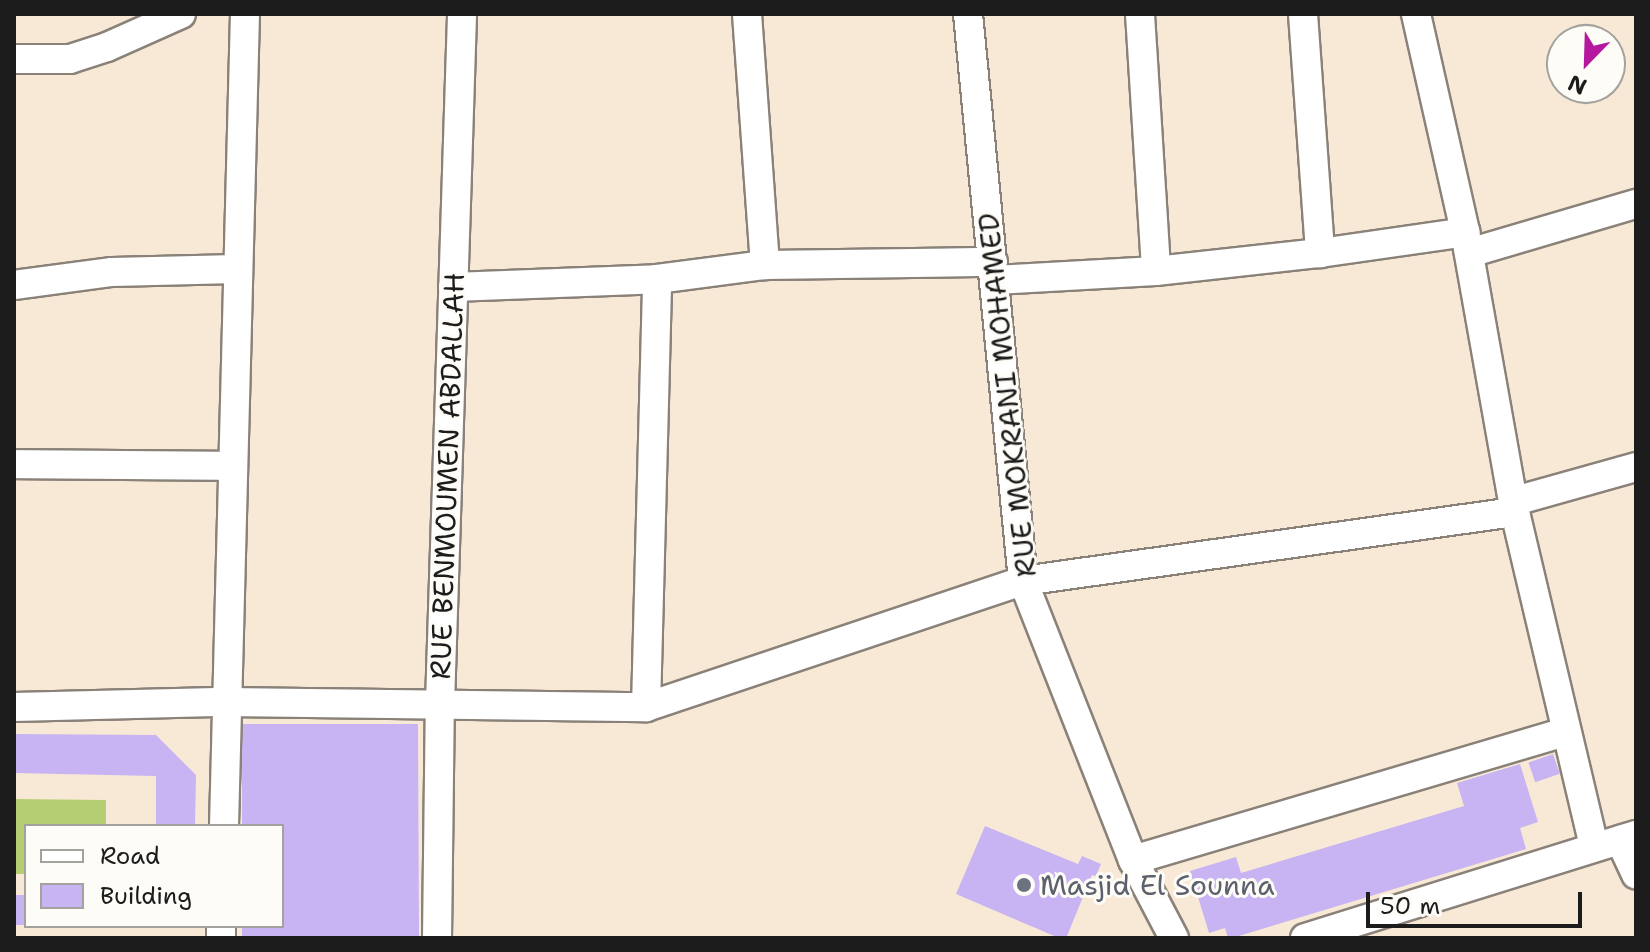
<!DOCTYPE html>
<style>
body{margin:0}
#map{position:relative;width:1650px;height:952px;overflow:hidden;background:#f8e9d6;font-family:"Shantell Sans",sans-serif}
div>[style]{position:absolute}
.green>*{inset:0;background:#b6ce73}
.building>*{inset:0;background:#c8b3f3;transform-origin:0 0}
.roads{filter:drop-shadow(2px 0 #8a8279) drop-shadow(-2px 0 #8a8279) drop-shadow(0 2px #8a8279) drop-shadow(0 -2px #8a8279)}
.street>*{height:28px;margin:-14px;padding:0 14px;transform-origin:14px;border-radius:14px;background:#fff}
.dots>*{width:22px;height:22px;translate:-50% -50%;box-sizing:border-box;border:4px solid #fdfcf7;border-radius:50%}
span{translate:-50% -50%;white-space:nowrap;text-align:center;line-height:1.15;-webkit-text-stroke:6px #fdfcf7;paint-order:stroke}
.street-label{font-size:28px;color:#1c1c1c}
.worship-label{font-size:28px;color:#5b616d}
.left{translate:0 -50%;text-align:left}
.frame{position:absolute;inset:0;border:16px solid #1c1c1c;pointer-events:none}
.legend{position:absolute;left:24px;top:824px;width:260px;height:104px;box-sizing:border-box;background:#fdfcf7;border:2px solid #a3a29f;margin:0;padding:10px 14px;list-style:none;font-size:24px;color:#1c1c1c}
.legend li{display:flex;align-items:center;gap:16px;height:40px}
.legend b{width:40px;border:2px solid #a3a29f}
.north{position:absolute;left:1546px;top:24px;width:80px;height:80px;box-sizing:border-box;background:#fdfcf7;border:2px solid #a3a29f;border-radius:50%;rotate:203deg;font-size:22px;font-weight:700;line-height:32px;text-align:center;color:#1c1c1c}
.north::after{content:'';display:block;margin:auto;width:28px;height:36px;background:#b5179e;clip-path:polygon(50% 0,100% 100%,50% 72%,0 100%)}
.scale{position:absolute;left:1366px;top:892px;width:216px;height:36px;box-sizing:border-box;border:4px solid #1c1c1c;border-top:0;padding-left:10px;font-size:24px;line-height:28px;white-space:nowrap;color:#1c1c1c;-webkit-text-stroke:6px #fdfcf7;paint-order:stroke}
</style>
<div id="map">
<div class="green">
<i style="clip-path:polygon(14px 799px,106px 800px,106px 826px,26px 826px,26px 874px,14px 874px)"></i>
</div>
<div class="building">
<i style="clip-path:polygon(242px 724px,418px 724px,419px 938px,242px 938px,242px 926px,282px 926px,282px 826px,242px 826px)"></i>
<i style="clip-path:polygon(14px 734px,156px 735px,196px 775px,195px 826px,156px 826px,156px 776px,14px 773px)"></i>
<i style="left:1553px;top:754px;width:21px;height:26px;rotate:71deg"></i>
<i style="clip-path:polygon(1520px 764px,1538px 822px,1520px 828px,1526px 849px,1232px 938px,1228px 938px,1225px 928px,1209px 933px,1190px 871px,1236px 857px,1241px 873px,1464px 806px,1457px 783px)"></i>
<i style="clip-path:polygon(985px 826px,1078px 864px,1082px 856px,1101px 864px,1096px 876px,1092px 875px,1067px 936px,1072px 938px,1059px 938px,956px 894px)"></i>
<i style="left:14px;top:895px;width:12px;height:30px"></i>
</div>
<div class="roads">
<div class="street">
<i style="left:747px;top:14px;width:252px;rotate:85.9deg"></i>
<i style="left:968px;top:14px;width:570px;rotate:84.46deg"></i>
<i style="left:1023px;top:581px;width:300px;rotate:68.5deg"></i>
<i style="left:1133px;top:860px;width:88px;rotate:62.3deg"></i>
<i style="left:1140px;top:14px;width:257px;rotate:86.4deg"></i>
<i style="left:1303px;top:14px;width:240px;rotate:85.9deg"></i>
<i style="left:1416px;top:14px;width:223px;rotate:77.3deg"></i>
<i style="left:1465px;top:232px;width:284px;rotate:79.9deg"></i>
<i style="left:1515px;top:512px;width:344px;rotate:76.7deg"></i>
<i style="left:14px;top:59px;width:56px"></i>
<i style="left:70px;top:59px;width:39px;rotate:-18deg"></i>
<i style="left:107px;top:47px;width:81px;rotate:-24deg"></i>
<i style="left:1469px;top:253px;width:174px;rotate:-16.4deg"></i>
<i style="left:995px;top:280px;width:161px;rotate:-3.2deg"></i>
<i style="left:1156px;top:271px;width:165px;rotate:-6.3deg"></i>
<i style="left:1320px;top:253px;width:147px;rotate:-8.2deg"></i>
<i style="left:14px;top:285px;width:99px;rotate:-7.6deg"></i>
<i style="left:112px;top:272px;width:125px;rotate:-1.4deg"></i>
<i style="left:453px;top:287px;width:204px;rotate:-2.2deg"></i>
<i style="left:657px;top:279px;width:109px;rotate:-7.4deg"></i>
<i style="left:765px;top:265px;width:228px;rotate:-0.8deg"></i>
<i style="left:14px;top:464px;width:219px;rotate:0.5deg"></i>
<i style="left:1515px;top:501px;width:126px;rotate:-15.7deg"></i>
<i style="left:14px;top:707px;width:212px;rotate:-1.4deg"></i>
<i style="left:226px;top:702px;width:420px;rotate:0.7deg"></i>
<i style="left:646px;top:707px;width:397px;rotate:-18.5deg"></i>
<i style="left:1023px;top:581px;width:497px;rotate:-8deg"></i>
<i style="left:646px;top:707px;width:428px;rotate:-88.5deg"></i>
<i style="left:224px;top:826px;width:812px;rotate:-88.52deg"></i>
<i style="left:1620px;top:840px;width:38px;rotate:65deg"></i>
<i style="left:1133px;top:860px;width:450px;rotate:-16.5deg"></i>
<i style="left:221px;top:938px;width:12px;rotate:-90deg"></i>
<i style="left:437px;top:938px;width:234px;rotate:-89.3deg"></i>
<i style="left:440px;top:704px;width:690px;rotate:-88.17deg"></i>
<i style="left:1305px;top:938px;width:347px;rotate:-17.3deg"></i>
</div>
</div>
<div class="dots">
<i style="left:1024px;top:885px;background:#6b7280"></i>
</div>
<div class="street-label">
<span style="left:1007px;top:395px;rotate:-96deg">RUE MOKRANI MOHAMED</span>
<span style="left:447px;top:476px;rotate:-88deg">RUE BENMOUMEN ABDALLAH</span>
</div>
<div class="worship-label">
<span class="left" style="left:1040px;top:885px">Masjid El Sounna</span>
</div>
<div class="frame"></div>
<ul class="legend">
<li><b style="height:10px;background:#fff"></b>Road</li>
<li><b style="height:22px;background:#c8b3f3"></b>Building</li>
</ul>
<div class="north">N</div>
<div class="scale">50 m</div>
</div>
